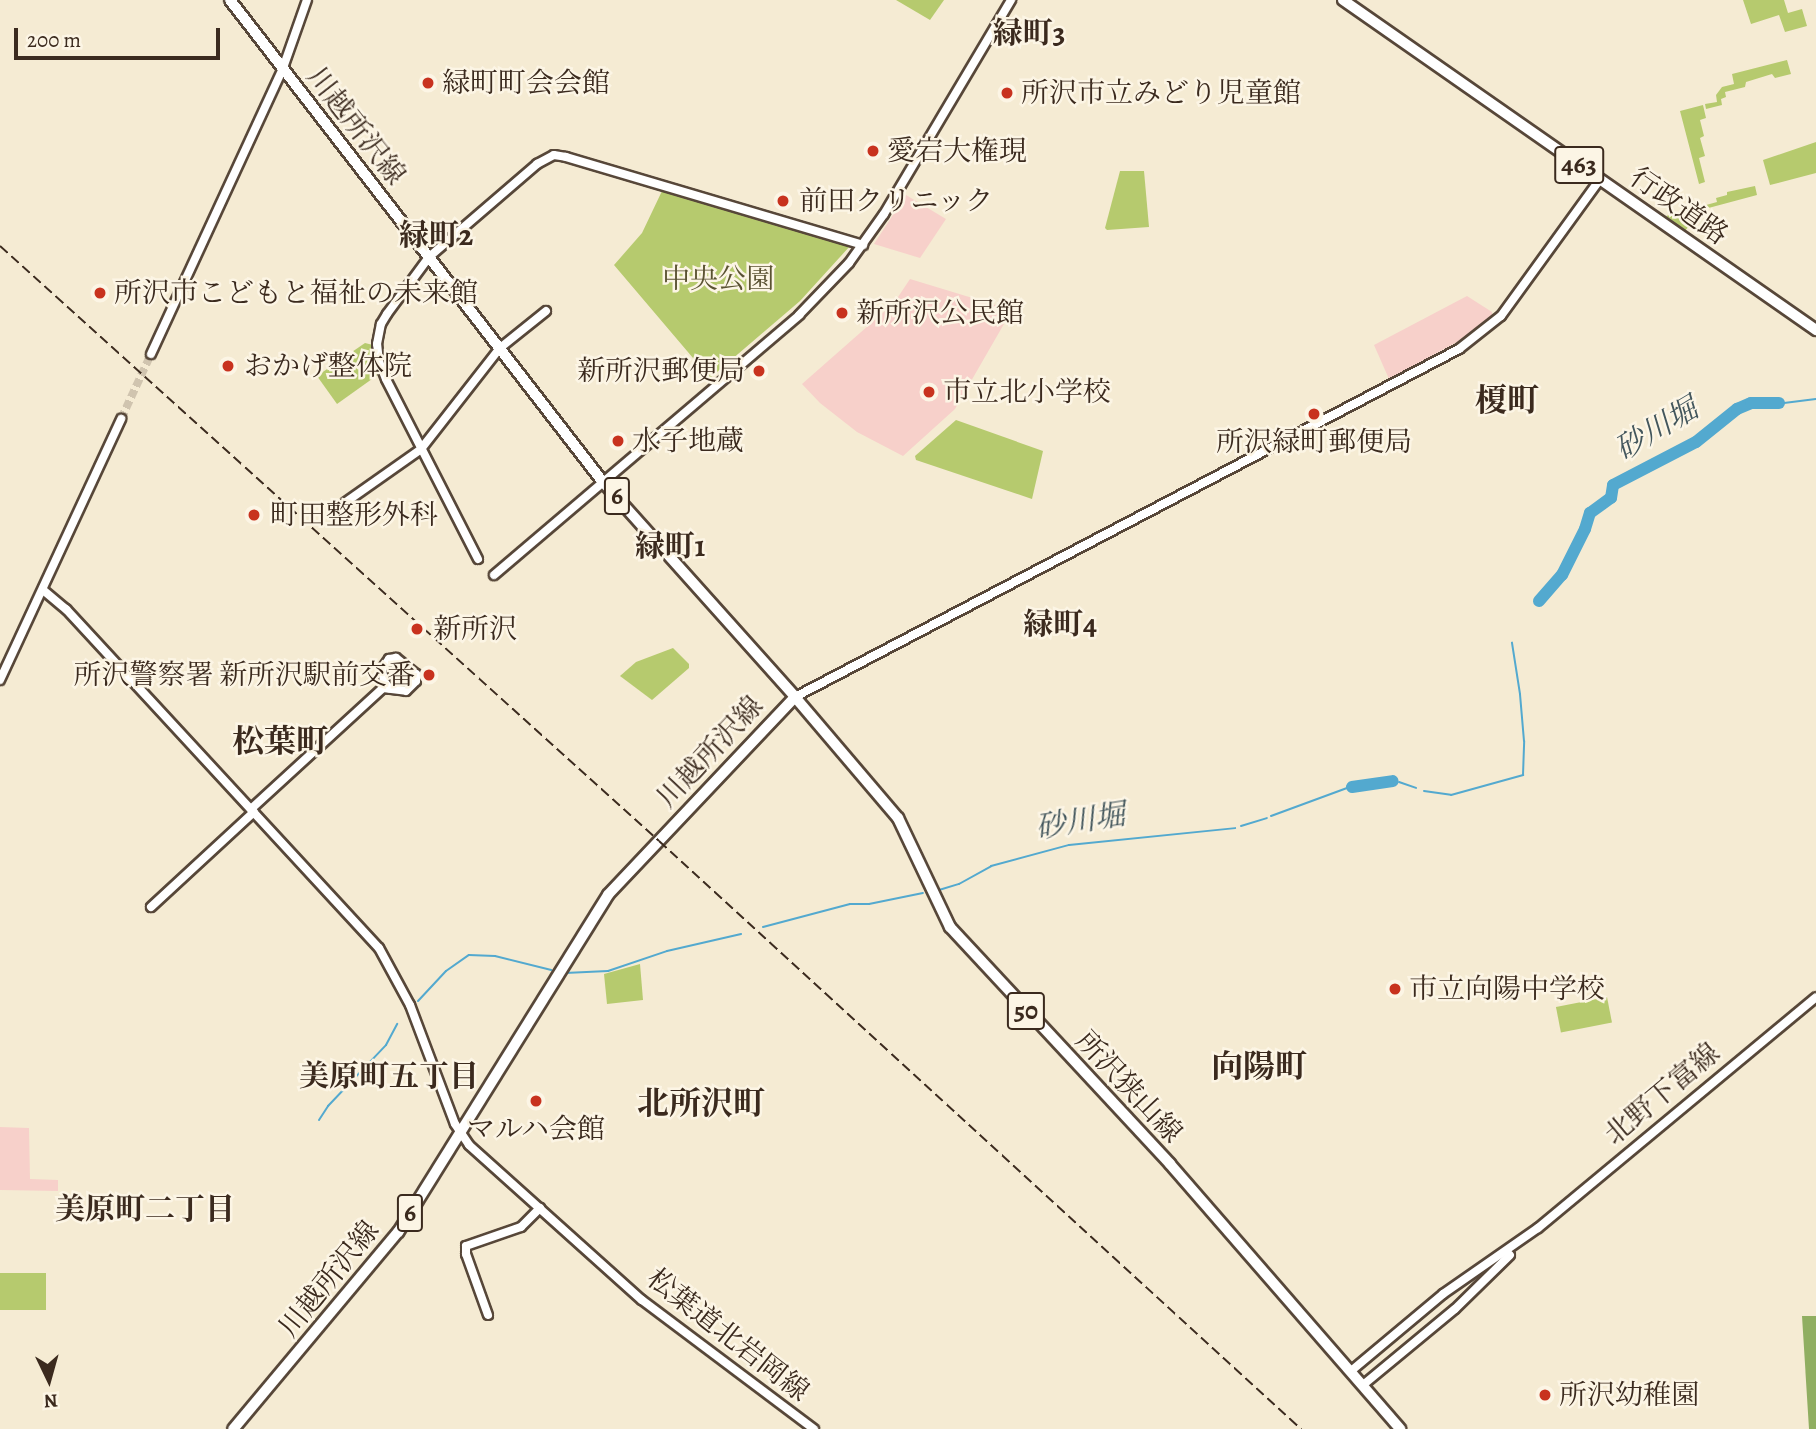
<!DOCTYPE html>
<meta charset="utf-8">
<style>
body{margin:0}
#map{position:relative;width:1816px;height:1429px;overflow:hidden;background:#f5ebd3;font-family:Alegreya,"Noto Serif JP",serif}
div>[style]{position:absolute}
.built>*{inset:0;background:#f7d0ca}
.green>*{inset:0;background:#b6ca6e;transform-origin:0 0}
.forest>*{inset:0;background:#90ae61}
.stream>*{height:2px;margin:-1px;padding:0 1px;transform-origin:1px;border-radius:1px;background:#53a9cf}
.river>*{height:12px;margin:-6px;padding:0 6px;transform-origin:6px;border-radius:6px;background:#53a9cf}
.minor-tunnel>*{height:8px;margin-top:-4px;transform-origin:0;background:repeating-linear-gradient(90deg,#d0c4af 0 8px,transparent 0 12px)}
.roads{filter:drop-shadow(2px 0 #574739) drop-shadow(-2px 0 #574739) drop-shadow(0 2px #574739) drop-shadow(0 -2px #574739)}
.minor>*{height:8px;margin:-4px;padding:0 4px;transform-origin:4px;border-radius:4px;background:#fff}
.major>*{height:10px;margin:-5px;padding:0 5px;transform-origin:5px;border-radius:5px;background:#fff}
.highway>*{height:10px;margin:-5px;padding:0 5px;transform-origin:5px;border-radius:5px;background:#fff}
.rail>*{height:2px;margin-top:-1px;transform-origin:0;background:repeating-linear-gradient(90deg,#3b2a1e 0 10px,transparent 0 15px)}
.dots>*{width:19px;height:19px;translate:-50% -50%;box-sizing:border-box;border:4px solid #fcf5e5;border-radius:50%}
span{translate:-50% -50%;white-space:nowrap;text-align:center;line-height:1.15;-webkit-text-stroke:5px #fcf5e5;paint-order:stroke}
.shield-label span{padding:2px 5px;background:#fcf5e5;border:2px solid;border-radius:5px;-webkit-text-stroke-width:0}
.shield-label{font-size:26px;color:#3b2a1e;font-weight:700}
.poi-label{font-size:28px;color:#3b2a1e}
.left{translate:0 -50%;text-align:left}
.right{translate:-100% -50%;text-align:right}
.street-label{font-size:28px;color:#3b2a1e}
.park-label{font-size:28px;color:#5a5232}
.neighbourhood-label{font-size:30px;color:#3b2a1e;font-weight:700}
.water-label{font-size:30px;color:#43565c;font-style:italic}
.quarter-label{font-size:32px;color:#3b2a1e;font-weight:700}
.north{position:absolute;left:14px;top:1345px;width:70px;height:70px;-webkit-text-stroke:5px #fcf5e5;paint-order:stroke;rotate:175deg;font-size:19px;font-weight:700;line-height:28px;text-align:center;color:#3b2a1e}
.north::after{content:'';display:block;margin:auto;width:24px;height:32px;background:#3b2a1e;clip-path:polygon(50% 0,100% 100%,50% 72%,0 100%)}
.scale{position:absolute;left:14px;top:28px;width:206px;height:32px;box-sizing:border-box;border:4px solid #3b2a1e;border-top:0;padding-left:9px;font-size:21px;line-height:24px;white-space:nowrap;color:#3b2a1e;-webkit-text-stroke:5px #fcf5e5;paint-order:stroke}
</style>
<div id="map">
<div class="built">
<i style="clip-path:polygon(906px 195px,946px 219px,920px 258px,874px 244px)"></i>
<i style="clip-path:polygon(910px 279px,1012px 310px,955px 409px,903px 456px,857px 432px,820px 403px,802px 384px,894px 303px)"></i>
<i style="clip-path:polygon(1467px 296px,1492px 312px,1492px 316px,1457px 342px,1389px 379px,1374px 345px)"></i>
<i style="clip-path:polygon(0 1127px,29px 1128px,30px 1179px,58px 1180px,58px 1191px,0 1190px)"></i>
</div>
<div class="green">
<i style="clip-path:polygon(896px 0,944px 0,930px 20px)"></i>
<i style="clip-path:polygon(1743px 0,1784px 0,1788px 13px,1802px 9px,1807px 26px,1785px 32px,1779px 15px,1751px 24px)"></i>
<i style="clip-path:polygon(1787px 60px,1791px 74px,1775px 78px,1772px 74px,1746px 82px,1745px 87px,1725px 92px,1726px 97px,1721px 99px,1722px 105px,1706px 109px,1705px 104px,1717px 102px,1716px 95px,1722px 87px,1734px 84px,1732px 74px)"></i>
<i style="clip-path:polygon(1703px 105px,1706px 118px,1700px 120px,1704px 136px,1700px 138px,1705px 156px,1699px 158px,1705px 182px,1699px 184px,1680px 111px)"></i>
<i style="clip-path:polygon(1816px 142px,1816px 173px,1770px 185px,1763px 160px)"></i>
<i style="clip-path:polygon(1120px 171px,1144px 171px,1149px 227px,1107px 230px,1105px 228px)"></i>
<i style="clip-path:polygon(1755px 186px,1757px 195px,1701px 210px,1685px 231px,1666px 216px,1717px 202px,1716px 198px,1727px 195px,1727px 192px)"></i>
<i style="clip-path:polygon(666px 190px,850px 246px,800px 301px,710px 378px,614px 265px,642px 233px,662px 191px)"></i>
<i style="clip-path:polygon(365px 343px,373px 345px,379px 374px,337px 404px,317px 376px)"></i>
<i style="clip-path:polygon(956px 420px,1043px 451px,1032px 499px,916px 460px,915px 456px)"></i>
<i style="clip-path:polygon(673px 648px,689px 664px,689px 668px,652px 700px,620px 676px,636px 662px)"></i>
<i style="clip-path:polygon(640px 964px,643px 1000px,607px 1004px,604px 974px)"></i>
<i style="left:1607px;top:997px;width:26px;height:52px;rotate:79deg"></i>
<i style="left:0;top:1273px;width:46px;height:37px"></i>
</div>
<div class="forest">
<i style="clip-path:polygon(1802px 1316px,1816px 1316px,1816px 1429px,1809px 1429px)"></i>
</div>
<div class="stream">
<i style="left:1784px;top:403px;width:32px;rotate:-7deg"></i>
<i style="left:1399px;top:782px;width:18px;rotate:19deg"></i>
<i style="left:1424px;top:791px;width:27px;rotate:8deg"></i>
<i style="left:1451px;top:795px;width:75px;rotate:-15.5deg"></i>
<i style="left:1523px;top:775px;width:34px;rotate:-88deg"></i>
<i style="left:1524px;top:741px;width:47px;rotate:-94.9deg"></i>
<i style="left:1520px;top:694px;width:52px;rotate:-98.9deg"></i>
<i style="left:1271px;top:816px;width:81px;rotate:-20.2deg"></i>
<i style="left:1241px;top:826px;width:27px;rotate:-17deg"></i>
<i style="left:939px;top:890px;width:21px;rotate:-17deg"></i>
<i style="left:959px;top:884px;width:37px;rotate:-29deg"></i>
<i style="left:991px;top:866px;width:81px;rotate:-15.1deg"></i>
<i style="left:1069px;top:845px;width:167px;rotate:-5.8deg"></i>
<i style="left:763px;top:927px;width:90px;rotate:-14.8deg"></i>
<i style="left:850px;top:904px;width:19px"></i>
<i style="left:869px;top:904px;width:55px;rotate:-11.5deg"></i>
<i style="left:565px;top:973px;width:43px;rotate:-2.7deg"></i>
<i style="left:608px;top:971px;width:62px;rotate:-18.7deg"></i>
<i style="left:667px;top:951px;width:76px;rotate:-12.9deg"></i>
<i style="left:418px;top:1001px;width:41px;rotate:-47deg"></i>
<i style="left:446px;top:971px;width:28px;rotate:-35deg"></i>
<i style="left:469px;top:955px;width:26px;rotate:2deg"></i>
<i style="left:495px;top:956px;width:58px;rotate:14deg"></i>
<i style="left:319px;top:1120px;width:17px;rotate:-57deg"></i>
<i style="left:328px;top:1106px;width:84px;rotate:-46.4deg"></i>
<i style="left:386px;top:1045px;width:24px;rotate:-62deg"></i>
</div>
<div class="river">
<i style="left:1539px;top:601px;width:35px;rotate:-49deg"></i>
<i style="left:1562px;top:575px;width:51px;rotate:-63.4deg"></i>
<i style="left:1585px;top:529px;width:17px;rotate:-73deg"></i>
<i style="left:1590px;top:513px;width:26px;rotate:-36deg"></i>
<i style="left:1611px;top:498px;width:13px;rotate:-81deg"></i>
<i style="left:1613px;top:485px;width:93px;rotate:-27.4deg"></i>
<i style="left:1696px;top:442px;width:53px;rotate:-38.8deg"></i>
<i style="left:1737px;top:409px;width:15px;rotate:-23deg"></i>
<i style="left:1751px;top:403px;width:28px"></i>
<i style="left:1352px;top:787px;width:41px;rotate:-8.3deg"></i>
</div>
<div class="minor-tunnel">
<i style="left:121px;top:419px;width:72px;rotate:-65.2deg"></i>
</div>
<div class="roads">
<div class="minor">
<i style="left:151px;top:354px;width:315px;rotate:-65.2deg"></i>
<i style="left:283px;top:68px;width:72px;rotate:-70.6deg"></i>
<i style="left:346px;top:502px;width:92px;rotate:-35.2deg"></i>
<i style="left:421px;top:449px;width:128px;rotate:-52deg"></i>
<i style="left:500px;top:348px;width:59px;rotate:-38.8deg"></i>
<i style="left:478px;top:559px;width:202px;rotate:-117.1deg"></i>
<i style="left:386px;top:379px;width:18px;rotate:-112deg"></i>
<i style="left:379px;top:362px;width:18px;rotate:-96deg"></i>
<i style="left:377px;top:344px;width:20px;rotate:-79deg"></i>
<i style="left:381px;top:324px;width:12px;rotate:-59deg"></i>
<i style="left:387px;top:314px;width:71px;rotate:-53.6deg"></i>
<i style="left:429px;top:257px;width:143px;rotate:-40.7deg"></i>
<i style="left:537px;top:164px;width:19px;rotate:-28deg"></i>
<i style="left:554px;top:155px;width:12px;rotate:9deg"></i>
<i style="left:566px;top:157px;width:310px;rotate:16.5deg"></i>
<i style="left:494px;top:575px;width:401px;rotate:-40.4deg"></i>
<i style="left:799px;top:315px;width:72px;rotate:-46.1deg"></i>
<i style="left:849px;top:263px;width:60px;rotate:-54.5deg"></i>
<i style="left:884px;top:214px;width:249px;rotate:-59.3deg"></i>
<i style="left:43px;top:590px;width:30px;rotate:40deg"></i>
<i style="left:66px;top:609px;width:461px;rotate:47.3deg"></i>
<i style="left:379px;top:948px;width:65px;rotate:61.5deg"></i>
<i style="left:410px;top:1005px;width:127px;rotate:69.3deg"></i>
<i style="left:455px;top:1124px;width:25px;rotate:56deg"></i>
<i style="left:469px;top:1145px;width:232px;rotate:41.9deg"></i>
<i style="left:642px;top:1300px;width:215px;rotate:36.9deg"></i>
<i style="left:0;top:680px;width:288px;rotate:-65.1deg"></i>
<i style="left:383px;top:688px;width:23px;rotate:7deg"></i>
<i style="left:406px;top:691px;width:14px;rotate:-45deg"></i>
<i style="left:416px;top:681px;width:7px;rotate:-90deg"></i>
<i style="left:416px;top:674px;width:26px;rotate:-141deg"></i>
<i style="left:396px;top:658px;width:7px;rotate:172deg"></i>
<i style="left:389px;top:659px;width:12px;rotate:125deg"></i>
<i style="left:382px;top:669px;width:12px;rotate:81deg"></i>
<i style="left:384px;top:681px;width:9px;rotate:54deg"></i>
<i style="left:795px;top:697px;width:750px;rotate:-27.66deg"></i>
<i style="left:1459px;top:349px;width:53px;rotate:-38.2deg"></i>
<i style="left:1501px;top:316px;width:169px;rotate:-54.1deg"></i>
<i style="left:251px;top:809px;width:179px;rotate:-42.5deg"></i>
<i style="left:383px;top:688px;width:5px;rotate:-68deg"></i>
<i style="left:151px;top:907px;width:140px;rotate:-42.7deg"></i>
<i style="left:488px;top:1315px;width:65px;rotate:-109.8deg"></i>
<i style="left:466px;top:1254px;width:8px;rotate:-90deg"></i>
<i style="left:466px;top:1246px;width:58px;rotate:-19.1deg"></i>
<i style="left:521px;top:1227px;width:27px;rotate:-45deg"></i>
<i style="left:1351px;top:1371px;width:120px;rotate:-39.9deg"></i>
<i style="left:1443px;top:1294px;width:116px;rotate:-34.8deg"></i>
<i style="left:1538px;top:1228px;width:361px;rotate:-39.7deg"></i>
<i style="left:1363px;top:1385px;width:119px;rotate:-39.6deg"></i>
<i style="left:1455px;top:1309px;width:77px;rotate:-44.5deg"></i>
</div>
<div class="major">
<i style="left:230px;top:0;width:609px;rotate:52.27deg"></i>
<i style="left:603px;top:482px;width:288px;rotate:48.2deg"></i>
<i style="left:795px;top:697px;width:272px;rotate:133.4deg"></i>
<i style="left:608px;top:895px;width:397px;rotate:121.9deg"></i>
<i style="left:398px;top:1232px;width:257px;rotate:129.9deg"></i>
<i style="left:795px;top:697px;width:159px;rotate:49.6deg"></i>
<i style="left:898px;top:818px;width:121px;rotate:64.5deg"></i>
<i style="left:950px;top:927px;width:323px;rotate:47.1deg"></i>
<i style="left:1170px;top:1164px;width:351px;rotate:49deg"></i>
</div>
<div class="highway">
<i style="left:1343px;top:0;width:577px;rotate:34.9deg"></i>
</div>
</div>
<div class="rail">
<i style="left:0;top:246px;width:888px;rotate:42.08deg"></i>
<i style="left:659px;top:841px;width:871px;rotate:42.49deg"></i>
</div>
<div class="dots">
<i style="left:428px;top:83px;background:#c8321e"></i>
<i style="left:1007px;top:93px;background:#c8321e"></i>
<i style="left:873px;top:151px;background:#c8321e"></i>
<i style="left:783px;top:201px;background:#c8321e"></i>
<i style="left:100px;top:293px;background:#c8321e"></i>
<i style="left:842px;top:313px;background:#c8321e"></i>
<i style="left:228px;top:366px;background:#c8321e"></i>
<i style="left:759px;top:371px;background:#c8321e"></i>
<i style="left:929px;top:392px;background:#c8321e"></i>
<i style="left:1314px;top:414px;background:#c8321e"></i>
<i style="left:618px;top:441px;background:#c8321e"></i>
<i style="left:254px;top:515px;background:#c8321e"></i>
<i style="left:417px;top:629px;background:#c8321e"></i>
<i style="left:429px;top:675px;background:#c8321e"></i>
<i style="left:1395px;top:989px;background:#c8321e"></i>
<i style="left:536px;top:1101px;background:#c8321e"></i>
<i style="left:1545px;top:1395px;background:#c8321e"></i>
</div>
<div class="shield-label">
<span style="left:1579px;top:165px">463</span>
<span style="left:617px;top:496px">6</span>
<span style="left:1026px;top:1011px">50</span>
<span style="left:410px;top:1213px">6</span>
</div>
<div class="poi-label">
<span class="left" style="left:442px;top:83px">緑町町会会館</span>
<span class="left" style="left:1021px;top:93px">所沢市立みどり児童館</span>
<span class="left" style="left:887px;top:151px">愛宕大権現</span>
<span class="left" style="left:799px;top:201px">前田クリニック</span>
<span class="left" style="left:114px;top:293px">所沢市こどもと福祉の未来館</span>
<span class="left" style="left:856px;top:313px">新所沢公民館</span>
<span class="left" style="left:244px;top:366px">おかげ整体院</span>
<span class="right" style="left:745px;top:371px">新所沢郵便局</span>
<span class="left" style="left:943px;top:392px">市立北小学校</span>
<span class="left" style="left:632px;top:441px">水子地蔵</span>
<span style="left:1314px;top:442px">所沢緑町郵便局</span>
<span class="left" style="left:270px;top:515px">町田整形外科</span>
<span class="left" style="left:433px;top:629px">新所沢</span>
<span class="right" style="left:415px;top:675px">所沢警察署 新所沢駅前交番</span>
<span class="left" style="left:1409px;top:989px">市立向陽中学校</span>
<span style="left:536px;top:1129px">マルハ会館</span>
<span class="left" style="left:1559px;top:1395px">所沢幼稚園</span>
</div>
<div class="street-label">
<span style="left:356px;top:126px;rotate:52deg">川越所沢線</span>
<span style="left:1679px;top:206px;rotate:35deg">行政道路</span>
<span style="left:710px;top:752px;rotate:-47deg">川越所沢線</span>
<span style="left:1129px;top:1087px;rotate:47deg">所沢狭山線</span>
<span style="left:1662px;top:1094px;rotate:-40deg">北野下富線</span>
<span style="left:329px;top:1279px;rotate:-51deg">川越所沢線</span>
<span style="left:728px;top:1335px;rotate:38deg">松葉道北岩岡線</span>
</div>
<div class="park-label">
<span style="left:718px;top:279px">中央公園</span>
</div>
<div class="neighbourhood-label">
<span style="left:1029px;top:33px">緑町3</span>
<span style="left:436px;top:235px">緑町2</span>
<span style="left:670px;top:546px">緑町1</span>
<span style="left:1060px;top:624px">緑町4</span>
<span style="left:389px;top:1076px">美原町五丁目</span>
<span style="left:145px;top:1209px">美原町二丁目</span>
</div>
<div class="water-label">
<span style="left:1656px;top:429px;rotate:-31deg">砂川堀</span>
<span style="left:1080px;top:821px;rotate:-9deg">砂川堀</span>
</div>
<div class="quarter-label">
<span style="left:1507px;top:400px">榎町</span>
<span style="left:280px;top:741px">松葉町</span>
<span style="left:1259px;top:1066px">向陽町</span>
<span style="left:701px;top:1103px">北所沢町</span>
</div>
<div class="north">N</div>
<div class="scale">200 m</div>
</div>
